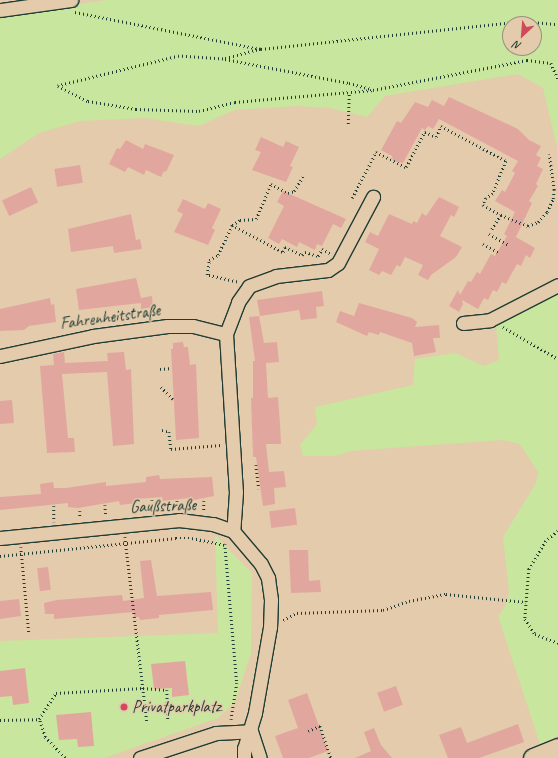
<!DOCTYPE html>
<meta charset="utf-8">
<style>
body{margin:0}
#map{position:relative;width:558px;height:758px;overflow:hidden;background:#e4cbac;font-family:Caveat,sans-serif}
div>[style]{position:absolute}
.green>*{inset:0;background:#c8e69d}
.building>*{inset:0;background:#e1a79f;transform-origin:0 0}
.path>*{height:2.5px;margin-top:-1.25px;transform-origin:0;background:repeating-linear-gradient(90deg,#1f3d34 0 1px,transparent 0 4px)}
.roads{filter:drop-shadow(1px 0 #1f3d34) drop-shadow(-1px 0 #1f3d34) drop-shadow(0 1px #1f3d34) drop-shadow(0 -1px #1f3d34)}
.street>*{height:13px;margin:-6.5px;padding:0 6.5px;transform-origin:6.5px;border-radius:6.5px;background:#e4cbac}
.secondary>*{height:19px;margin:-9.5px;padding:0 9.5px;transform-origin:9.5px;border-radius:9.5px;background:#e4cbac}
.dots>*{width:11px;height:11px;translate:-50% -50%;box-sizing:border-box;border:2px solid #e4cbac;border-radius:50%}
span{translate:-50% -50%;white-space:nowrap;text-align:center;line-height:1.15;-webkit-text-stroke:3px #e4cbac;paint-order:stroke}
.street-label{font-size:17px;color:#1f3d34}
.poi-label{font-size:17px;color:#1f3d34}
.left{translate:0 -50%;text-align:left}
.north{position:absolute;left:502px;top:16px;width:40px;height:40px;box-sizing:border-box;background:#e4cbac;border:1px solid #95927c;border-radius:50%;rotate:206deg;font-size:11px;font-weight:700;line-height:16px;text-align:center;color:#1f3d34}
.north::after{content:'';display:block;margin:auto;width:14px;height:18px;background:#d1495b;clip-path:polygon(50% 0,100% 100%,50% 72%,0 100%)}
</style>
<div id="map">
<div class="green">
<i style="clip-path:polygon(evenodd,106px 0,558px 0,558px 173px,557px 147px,543px 88px,518px 74px,385px 96px,367px 117px,330px 108px,298px 106px,234px 110px,199px 126px,145px 118px,80px 121px,39px 133px,0 159px,0 15px,106px 0,510px 24px,534px 24px,534px 48px,510px 48px,510px 24px)"></i>
<i style="clip-path:polygon(558px 284px,558px 736px,540px 744px,498px 616px,505px 607px,509px 592px,503px 537px,536px 483px,538px 472px,520px 444px,502px 440px,350px 451px,336px 456px,303px 456px,300px 445px,317px 424px,315px 407px,413px 385px,415px 359px,455px 353px,484px 366px,499px 360px,495px 314px)"></i>
<i style="clip-path:polygon(215px 535px,252px 573px,251px 653px,235px 702px,218px 718px,104px 758px,0 758px,0 641px,218px 633px)"></i>
</div>
<div class="building">
<i style="clip-path:polygon(449px 97px,518px 129px,529px 140px,541px 146px,536px 155px,541px 158px,537px 166px,543px 169px,536px 184px,538px 186px,529px 201px,532px 203px,516px 237px,535px 248px,530px 258px,526px 255px,521px 266px,517px 264px,506px 284px,502px 282px,497px 292px,493px 290px,488px 300px,484px 298px,478px 309px,462px 300px,463px 304px,459px 312px,449px 306px,458px 290px,460px 295px,468px 281px,471px 282px,477px 272px,480px 274px,491px 254px,495px 256px,507px 236px,504px 234px,515px 212px,495px 201px,502px 190px,505px 192px,515px 173px,512px 171px,518px 161px,439px 119px,433px 129px,428px 126px,425px 130px,422px 128px,403px 163px,393px 161px,392px 156px,381px 150px,397px 121px,401px 123px,415px 102px,428px 107px,432px 100px,444px 106px)"></i>
<i style="clip-path:polygon(261px 137px,283px 147px,286px 141px,299px 147px,290px 166px,293px 167px,286px 182px,252px 170px,261px 152px,255px 150px)"></i>
<i style="clip-path:polygon(126px 140px,143px 149px,145px 144px,174px 155px,166px 172px,164px 171px,161px 177px,146px 170px,144px 175px,128px 167px,125px 172px,109px 164px,117px 148px,120px 149px)"></i>
<i style="left:80px;top:165px;width:18px;height:26px;rotate:81deg"></i>
<i style="left:31px;top:187px;width:17px;height:32px;rotate:65deg"></i>
<i style="clip-path:polygon(283px 191px,346px 219px,341px 228px,333px 224px,322px 246px,317px 244px,315px 250px,299px 242px,297px 247px,282px 239px,279px 244px,268px 238px,284px 206px,277px 202px)"></i>
<i style="clip-path:polygon(439px 197px,459px 207px,454px 217px,451px 215px,440px 236px,462px 247px,456px 257px,431px 275px,428px 280px,418px 275px,423px 265px,405px 257px,400px 267px,397px 265px,391px 275px,382px 271px,379px 275px,369px 270px,379px 249px,365px 242px,370px 232px,378px 236px,389px 214px,412px 224px,413px 221px,417px 223px,422px 213px,426px 216px)"></i>
<i style="clip-path:polygon(183px 199px,205px 209px,208px 203px,221px 209px,212px 228px,215px 230px,208px 245px,174px 232px,183px 214px,177px 211px)"></i>
<i style="clip-path:polygon(131px 214px,136px 240px,140px 239px,142px 249px,114px 253px,113px 246px,71px 252px,68px 229px)"></i>
<i style="clip-path:polygon(136px 278px,141px 298px,152px 296px,153px 307px,141px 309px,141px 303px,79px 310px,76px 289px)"></i>
<i style="clip-path:polygon(322px 291px,324px 306px,316px 307px,317px 318px,301px 320px,299px 310px,260px 316px,257px 300px)"></i>
<i style="clip-path:polygon(50px 298px,51px 305px,54px 304px,56px 322px,29px 326px,24px 330px,0 331px,0 309px)"></i>
<i style="clip-path:polygon(359px 303px,412px 318px,417px 322px,415px 327px,439px 325px,440px 338px,433px 338px,436px 352px,414px 356px,412px 343px,380px 332px,379px 335px,369px 332px,367px 336px,336px 322px,340px 311px,354px 316px)"></i>
<i style="clip-path:polygon(259px 316px,264px 343px,277px 342px,279px 362px,266px 363px,268px 398px,278px 397px,280px 424px,281px 444px,266px 444px,269px 472px,284px 471px,286px 487px,274px 488px,275px 504px,263px 506px,256px 457px,253px 457px,251px 398px,253px 398px,253px 361px,255px 361px,249px 317px)"></i>
<i style="clip-path:polygon(183px 342px,184px 347px,188px 347px,190px 365px,196px 364px,199px 438px,176px 440px,171px 349px,173px 349px,173px 343px)"></i>
<i style="clip-path:polygon(64px 352px,65px 363px,108px 361px,107px 353px,124px 352px,126px 370px,131px 369px,134px 444px,113px 446px,107px 372px,62px 374px,68px 438px,74px 438px,75px 452px,47px 453px,40px 366px,54px 365px,53px 354px)"></i>
<i style="clip-path:polygon(12px 400px,14px 423px,0 424px,0 401px)"></i>
<i style="clip-path:polygon(159px 475px,160px 479px,212px 477px,214px 496px,189px 501px,189px 498px,163px 501px,162px 497px,137px 499px,137px 503px,120px 505px,119px 501px,78px 508px,68px 507px,68px 503px,0 510px,0 497px,41px 494px,40px 484px,53px 482px,54px 488px,66px 488px,106px 482px,106px 486px,146px 482px,146px 477px)"></i>
<i style="left:295px;top:508px;width:17px;height:26px;rotate:83deg"></i>
<i style="clip-path:polygon(289px 550px,308px 550px,309px 581px,320px 580px,321px 592px,291px 593px)"></i>
<i style="clip-path:polygon(151px 560px,157px 596px,211px 592px,213px 610px,159px 615px,159px 618px,140px 620px,139px 617px,134px 617px,134px 612px,54px 619px,54px 614px,45px 614px,44px 603px,57px 600px,122px 595px,123px 601px,144px 598px,140px 561px)"></i>
<i style="left:48px;top:567px;width:23px;height:11px;rotate:83deg"></i>
<i style="clip-path:polygon(19px 599px,21px 616px,0 619px,0 601px)"></i>
<i style="clip-path:polygon(185px 661px,189px 695px,172px 697px,172px 688px,154px 689px,151px 664px)"></i>
<i style="clip-path:polygon(25px 668px,29px 703px,13px 705px,12px 696px,0 697px,0 671px)"></i>
<i style="left:396px;top:686px;width:20px;height:20px;rotate:70deg"></i>
<i style="clip-path:polygon(307px 693px,328px 751px,309px 758px,283px 758px,275px 736px,298px 728px,288px 700px)"></i>
<i style="clip-path:polygon(91px 712px,94px 746px,78px 747px,77px 739px,59px 740px,56px 715px)"></i>
<i style="clip-path:polygon(518px 724px,524px 742px,479px 758px,448px 758px,439px 735px,461px 727px,467px 743px)"></i>
<i style="clip-path:polygon(374px 728px,381px 745px,392px 758px,355px 758px,371px 751px,364px 732px)"></i>
</div>
<div class="path">
<i style="left:75px;top:12px;width:190px;rotate:11.3deg"></i>
<i style="left:261px;top:49px;width:262px;rotate:-6.1deg"></i>
<i style="left:522px;top:21px;width:36px;rotate:5deg"></i>
<i style="left:261px;top:49px;width:39px;rotate:165deg"></i>
<i style="left:223px;top:59px;width:44px;rotate:-176.1deg"></i>
<i style="left:179px;top:56px;width:125px;rotate:166.1deg"></i>
<i style="left:58px;top:86px;width:34px;rotate:27deg"></i>
<i style="left:88px;top:101px;width:49px;rotate:9.5deg"></i>
<i style="left:136px;top:109px;width:63px;rotate:1.8deg"></i>
<i style="left:199px;top:111px;width:37px;rotate:-14deg"></i>
<i style="left:235px;top:102px;width:139px;rotate:-5deg"></i>
<i style="left:373px;top:90px;width:157px;rotate:-11deg"></i>
<i style="left:527px;top:60px;width:24px;rotate:7deg"></i>
<i style="left:551px;top:63px;width:17px;rotate:66deg"></i>
<i style="left:225px;top:59px;width:126px;rotate:11deg"></i>
<i style="left:349px;top:83px;width:23px;rotate:15deg"></i>
<i style="left:348px;top:124px;width:31px;rotate:-88deg"></i>
<i style="left:352px;top:198px;width:52px;rotate:-62.4deg"></i>
<i style="left:376px;top:152px;width:34px;rotate:27deg"></i>
<i style="left:406px;top:167px;width:40px;rotate:-62deg"></i>
<i style="left:425px;top:132px;width:12px;rotate:24deg"></i>
<i style="left:436px;top:137px;width:12px;rotate:-66deg"></i>
<i style="left:441px;top:126px;width:74px;rotate:28.3deg"></i>
<i style="left:506px;top:161px;width:35px;rotate:112deg"></i>
<i style="left:493px;top:194px;width:8px;rotate:150deg"></i>
<i style="left:486px;top:198px;width:8px;rotate:113deg"></i>
<i style="left:483px;top:205px;width:21px;rotate:29deg"></i>
<i style="left:501px;top:215px;width:19px;rotate:122deg"></i>
<i style="left:501px;top:215px;width:29px;rotate:22deg"></i>
<i style="left:528px;top:226px;width:11px;rotate:-22deg"></i>
<i style="left:538px;top:222px;width:13px;rotate:-48deg"></i>
<i style="left:547px;top:212px;width:14px;rotate:-65deg"></i>
<i style="left:553px;top:199px;width:9px;rotate:-84deg"></i>
<i style="left:554px;top:190px;width:36px;rotate:-98deg"></i>
<i style="left:232px;top:225px;width:58px;rotate:27.9deg"></i>
<i style="left:283px;top:252px;width:5px;rotate:-68deg"></i>
<i style="left:285px;top:247px;width:19px;rotate:25deg"></i>
<i style="left:302px;top:255px;width:4px;rotate:-45deg"></i>
<i style="left:305px;top:252px;width:14px;rotate:17deg"></i>
<i style="left:318px;top:256px;width:8px;rotate:-60deg"></i>
<i style="left:322px;top:249px;width:9px;rotate:27deg"></i>
<i style="left:489px;top:234px;width:23px;rotate:29deg"></i>
<i style="left:483px;top:244px;width:19px;rotate:28deg"></i>
<i style="left:237px;top:282px;width:31px;rotate:-167deg"></i>
<i style="left:207px;top:275px;width:15px;rotate:-82deg"></i>
<i style="left:209px;top:260px;width:10px;rotate:-29deg"></i>
<i style="left:218px;top:255px;width:33px;rotate:-65deg"></i>
<i style="left:232px;top:225px;width:9px;rotate:-32deg"></i>
<i style="left:240px;top:220px;width:16px;rotate:-4deg"></i>
<i style="left:256px;top:219px;width:38px;rotate:-67deg"></i>
<i style="left:271px;top:184px;width:19px;rotate:28deg"></i>
<i style="left:288px;top:193px;width:6px;rotate:-18deg"></i>
<i style="left:294px;top:191px;width:19px;rotate:-58deg"></i>
<i style="left:503px;top:327px;width:64px;rotate:30.2deg"></i>
<i style="left:160px;top:369px;width:12px;rotate:-5deg"></i>
<i style="left:161px;top:387px;width:17px;rotate:45deg"></i>
<i style="left:162px;top:430px;width:7px;rotate:16deg"></i>
<i style="left:169px;top:432px;width:17px;rotate:83deg"></i>
<i style="left:171px;top:449px;width:50px;rotate:-4.6deg"></i>
<i style="left:256px;top:465px;width:24px;rotate:83deg"></i>
<i style="left:152px;top:500px;width:11px;rotate:85deg"></i>
<i style="left:177px;top:501px;width:7px;rotate:82deg"></i>
<i style="left:204px;top:501px;width:10px;rotate:90deg"></i>
<i style="left:105px;top:505px;width:11px;rotate:85deg"></i>
<i style="left:54px;top:506px;width:16px;rotate:90deg"></i>
<i style="left:80px;top:511px;width:7px;rotate:90deg"></i>
<i style="left:558px;top:531px;width:16px;rotate:140deg"></i>
<i style="left:546px;top:541px;width:33px;rotate:121deg"></i>
<i style="left:529px;top:569px;width:50px;rotate:94.6deg"></i>
<i style="left:525px;top:619px;width:18px;rotate:56deg"></i>
<i style="left:535px;top:634px;width:25px;rotate:21deg"></i>
<i style="left:125px;top:537px;width:185px;rotate:83.2deg"></i>
<i style="left:225px;top:544px;width:140px;rotate:85.1deg"></i>
<i style="left:237px;top:683px;width:37px;rotate:99deg"></i>
<i style="left:21px;top:547px;width:87px;rotate:84.7deg"></i>
<i style="left:0;top:556px;width:177px;rotate:-5.8deg"></i>
<i style="left:176px;top:538px;width:16px"></i>
<i style="left:192px;top:538px;width:34px;rotate:12deg"></i>
<i style="left:283px;top:620px;width:16px;rotate:-27deg"></i>
<i style="left:297px;top:613px;width:86px;rotate:-2deg"></i>
<i style="left:383px;top:610px;width:28px;rotate:-19deg"></i>
<i style="left:409px;top:601px;width:38px;rotate:-11deg"></i>
<i style="left:446px;top:594px;width:80px;rotate:5.7deg"></i>
<i style="left:0;top:720px;width:39px;rotate:-1deg"></i>
<i style="left:308px;top:731px;width:13px;rotate:-23deg"></i>
<i style="left:320px;top:726px;width:34px;rotate:71deg"></i>
<i style="left:65px;top:758px;width:29px;rotate:-134deg"></i>
<i style="left:45px;top:737px;width:19px;rotate:-108deg"></i>
<i style="left:39px;top:719px;width:31px;rotate:-57deg"></i>
<i style="left:56px;top:693px;width:87px;rotate:-3.3deg"></i>
<i style="left:143px;top:688px;width:24px;rotate:5deg"></i>
<i style="left:167px;top:690px;width:30px;rotate:88deg"></i>
</div>
<div class="roads">
<div class="street">
<i style="left:0;top:10px;width:72px;rotate:-8deg"></i>
<i style="left:463px;top:323px;width:27px;rotate:-6deg"></i>
<i style="left:490px;top:320px;width:76px;rotate:-27.2deg"></i>
<i style="left:226px;top:334px;width:34px;rotate:-69deg"></i>
<i style="left:238px;top:302px;width:19px;rotate:-55deg"></i>
<i style="left:249px;top:286px;width:29px;rotate:-20deg"></i>
<i style="left:276px;top:276px;width:52px;rotate:-6.6deg"></i>
<i style="left:328px;top:270px;width:12px;rotate:-35deg"></i>
<i style="left:338px;top:263px;width:75px;rotate:-62.1deg"></i>
<i style="left:0;top:356px;width:95px;rotate:-12.1deg"></i>
<i style="left:93px;top:336px;width:75px;rotate:-7.7deg"></i>
<i style="left:167px;top:326px;width:26px"></i>
<i style="left:193px;top:326px;width:34px;rotate:14deg"></i>
<i style="left:226px;top:334px;width:158px;rotate:86.4deg"></i>
<i style="left:236px;top:492px;width:39px;rotate:94deg"></i>
<i style="left:0;top:538px;width:180px;rotate:-5.7deg"></i>
<i style="left:179px;top:520px;width:34px;rotate:7deg"></i>
<i style="left:213px;top:524px;width:21px;rotate:19deg"></i>
<i style="left:233px;top:531px;width:43px;rotate:49.7deg"></i>
<i style="left:261px;top:564px;width:16px;rotate:63deg"></i>
<i style="left:268px;top:578px;width:22px;rotate:82deg"></i>
<i style="left:271px;top:600px;width:27px;rotate:92deg"></i>
<i style="left:270px;top:627px;width:87px;rotate:99.9deg"></i>
<i style="left:255px;top:713px;width:37px;rotate:107deg"></i>
<i style="left:244px;top:748px;width:10px;rotate:90deg"></i>
<i style="left:251px;top:731px;width:28px;rotate:72deg"></i>
<i style="left:140px;top:758px;width:80px;rotate:-18.2deg"></i>
<i style="left:216px;top:733px;width:35px;rotate:-3deg"></i>
</div>
<div class="secondary">
<i style="left:533px;top:758px;width:27px;rotate:-22deg"></i>
</div>
</div>
<div class="dots">
<i style="left:124px;top:707px;background:#d1495b"></i>
</div>
<div class="street-label">
<span style="left:110px;top:317px;rotate:-8deg">Fahrenheitstraße</span>
<span style="left:163px;top:506px;rotate:-2deg">Gaußstraße</span>
</div>
<div class="poi-label">
<span class="left" style="left:132px;top:707px">Privatparkplatz</span>
</div>
<div class="north">N</div>
</div>
